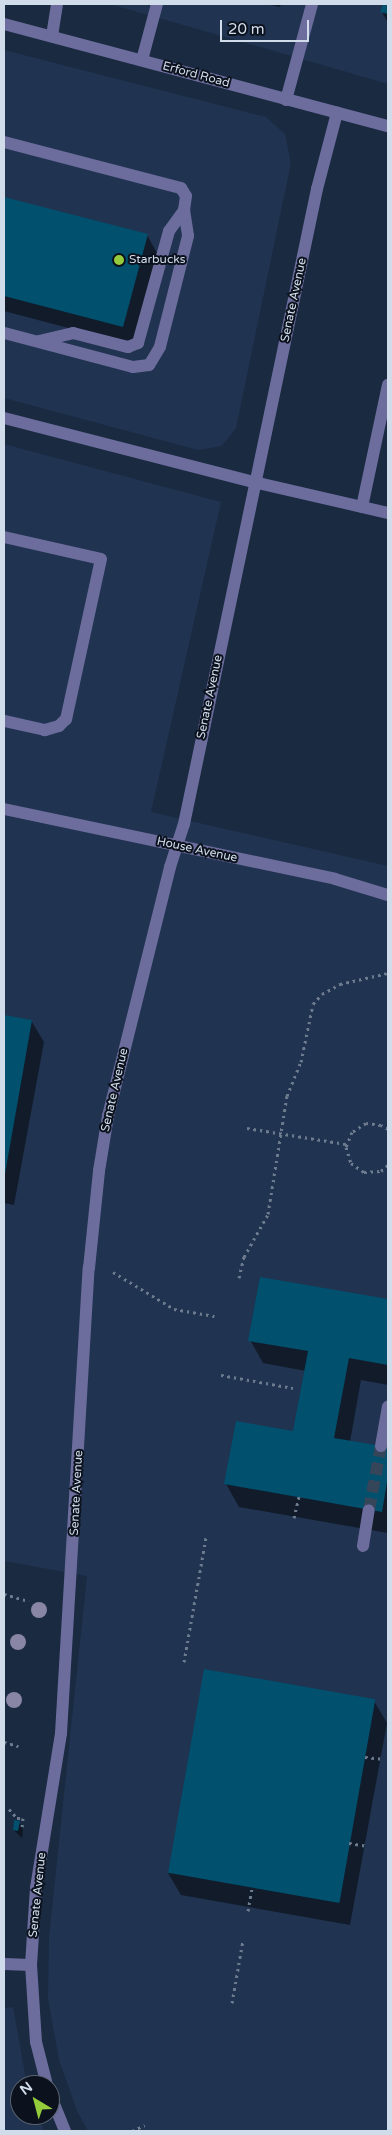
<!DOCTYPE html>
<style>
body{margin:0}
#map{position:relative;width:392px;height:2135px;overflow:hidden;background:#192a41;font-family:"Varela Round",sans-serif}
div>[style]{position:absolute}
.built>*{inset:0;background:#203350}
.shadow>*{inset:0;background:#0007}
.building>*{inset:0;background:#00506e;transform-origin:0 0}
.minor-tunnel>*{height:12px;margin-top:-6px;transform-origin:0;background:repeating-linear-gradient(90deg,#35455a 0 12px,transparent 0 18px)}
.path>*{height:3px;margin-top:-1.5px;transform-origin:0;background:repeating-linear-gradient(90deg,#6d7b8f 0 2.5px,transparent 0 6.5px)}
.minor>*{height:12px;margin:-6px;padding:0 6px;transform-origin:6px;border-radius:6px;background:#6c6d9d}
.trees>*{width:16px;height:16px;margin:-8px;border-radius:50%;background:#8986a5}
.dots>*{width:14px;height:14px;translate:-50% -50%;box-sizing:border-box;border:2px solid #0b121d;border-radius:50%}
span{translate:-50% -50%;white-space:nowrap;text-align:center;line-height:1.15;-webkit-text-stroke:4px #0b121d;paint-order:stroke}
.street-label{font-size:12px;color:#d1dceb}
.poi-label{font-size:12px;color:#d1dceb}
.left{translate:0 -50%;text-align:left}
.frame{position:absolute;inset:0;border:5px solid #d1dceb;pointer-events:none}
.north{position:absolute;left:10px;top:2075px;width:50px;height:50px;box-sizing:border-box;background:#0b121d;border:1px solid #5a636f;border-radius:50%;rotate:323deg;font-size:14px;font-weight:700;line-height:20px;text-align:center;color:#d1dceb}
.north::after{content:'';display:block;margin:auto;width:18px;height:22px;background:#94cc3c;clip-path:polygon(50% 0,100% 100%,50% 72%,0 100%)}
.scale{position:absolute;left:220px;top:20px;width:89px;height:22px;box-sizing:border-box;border:2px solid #d1dceb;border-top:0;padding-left:6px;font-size:15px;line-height:18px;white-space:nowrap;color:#d1dceb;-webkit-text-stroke:4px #0b121d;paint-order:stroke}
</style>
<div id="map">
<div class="built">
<i style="clip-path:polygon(109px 4px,388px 4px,388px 84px,180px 24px)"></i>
<i style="clip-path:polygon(4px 50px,266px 117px,285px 134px,291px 163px,236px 428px,222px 446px,198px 450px,4px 398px)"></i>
<i style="clip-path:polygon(4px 444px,221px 502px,151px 812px,388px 866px,388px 2131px,88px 2131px,77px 2111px,59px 2060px,48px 1999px,49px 1937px,87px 1576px,4px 1561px)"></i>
<i style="clip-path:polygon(13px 2007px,27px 2085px,20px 2085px,20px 2115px,38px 2115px,44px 2131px,4px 2131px,4px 2008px)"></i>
</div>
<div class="shadow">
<i style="clip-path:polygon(266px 4px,281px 4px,280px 7px)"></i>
<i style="clip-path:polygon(384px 4px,388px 4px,388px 23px,382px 12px)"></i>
<i style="clip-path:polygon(4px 199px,147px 235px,157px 253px,133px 345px,4px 311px)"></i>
<i style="clip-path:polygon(4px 1017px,32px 1022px,44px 1042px,14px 1205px,4px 1203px)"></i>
<i style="clip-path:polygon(261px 1278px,388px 1301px,388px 1385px,361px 1380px,350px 1442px,388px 1449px,388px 1533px,239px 1507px,226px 1484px,294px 1433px,306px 1371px,263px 1363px,250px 1340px)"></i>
<i style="clip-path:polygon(374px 1701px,387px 1723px,350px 1925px,181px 1895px,168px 1873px)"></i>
<i style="clip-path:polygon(19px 1822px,23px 1830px,22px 1838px,14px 1830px)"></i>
</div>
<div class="building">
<i style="clip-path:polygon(383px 4px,388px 4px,388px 14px,380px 12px)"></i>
<i style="clip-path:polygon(4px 197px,148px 234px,123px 327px,4px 296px)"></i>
<i style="clip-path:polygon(4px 1015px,32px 1020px,5px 1174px,4px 1174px)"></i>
<i style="clip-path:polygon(260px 1277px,388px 1299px,388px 1365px,349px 1358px,334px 1438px,388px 1447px,388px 1476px,382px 1512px,224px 1484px,236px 1421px,293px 1431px,308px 1351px,248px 1341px)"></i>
<i style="left:204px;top:1669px;width:174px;height:207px;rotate:10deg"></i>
<i style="clip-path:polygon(14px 1820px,20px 1821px,18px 1831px,13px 1830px)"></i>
</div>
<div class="minor-tunnel">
<i style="left:369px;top:1510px;width:65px;rotate:-79.4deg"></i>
</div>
<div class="path">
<i style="left:247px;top:1128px;width:100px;rotate:9.2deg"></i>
<i style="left:388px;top:1129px;width:8px;rotate:-150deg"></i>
<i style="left:381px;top:1125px;width:15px;rotate:-172deg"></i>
<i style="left:366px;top:1123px;width:17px;rotate:147deg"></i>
<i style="left:352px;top:1132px;width:16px;rotate:112deg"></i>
<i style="left:346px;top:1147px;width:17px;rotate:73deg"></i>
<i style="left:351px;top:1163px;width:16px;rotate:35deg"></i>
<i style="left:364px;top:1172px;width:17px;rotate:-3deg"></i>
<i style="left:381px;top:1171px;width:9px;rotate:-41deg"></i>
<i style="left:113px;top:1272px;width:71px;rotate:31.2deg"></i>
<i style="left:174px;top:1309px;width:41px;rotate:9.9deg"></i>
<i style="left:239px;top:1278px;width:22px;rotate:-77deg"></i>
<i style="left:244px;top:1257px;width:49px;rotate:-60.8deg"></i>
<i style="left:268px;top:1214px;width:120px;rotate:-80.9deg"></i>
<i style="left:287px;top:1096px;width:37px;rotate:-68deg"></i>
<i style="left:301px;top:1062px;width:59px;rotate:-78.3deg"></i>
<i style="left:313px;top:1004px;width:13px;rotate:-48deg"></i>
<i style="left:322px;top:994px;width:21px;rotate:-29deg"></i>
<i style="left:340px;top:984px;width:49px;rotate:-12.9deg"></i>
<i style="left:221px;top:1375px;width:73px;rotate:10.2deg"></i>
<i style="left:294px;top:1518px;width:22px;rotate:-77deg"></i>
<i style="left:4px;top:1594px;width:26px;rotate:16deg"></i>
<i style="left:184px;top:1662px;width:127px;rotate:-80deg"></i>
<i style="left:4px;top:1742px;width:15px;rotate:16deg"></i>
<i style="left:365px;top:1757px;width:19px;rotate:6deg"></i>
<i style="left:9px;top:1809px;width:12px;rotate:48deg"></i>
<i style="left:17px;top:1818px;width:6px"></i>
<i style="left:23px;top:1818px;width:9px;rotate:96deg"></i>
<i style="left:349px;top:1843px;width:19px;rotate:9deg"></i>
<i style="left:248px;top:1911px;width:23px;rotate:-80deg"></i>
<i style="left:232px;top:2003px;width:64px;rotate:-80.1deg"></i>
<i style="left:132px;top:2131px;width:14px;rotate:-25deg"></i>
</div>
<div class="minor">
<i style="left:4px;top:24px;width:397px;rotate:14.9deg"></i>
<i style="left:52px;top:36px;width:32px;rotate:-81deg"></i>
<i style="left:142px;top:60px;width:58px;rotate:-75deg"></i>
<i style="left:286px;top:100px;width:99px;rotate:-74.8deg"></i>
<i style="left:4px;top:142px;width:183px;rotate:14.6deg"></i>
<i style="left:181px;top:188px;width:9px;rotate:58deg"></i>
<i style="left:186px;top:196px;width:14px;rotate:98deg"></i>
<i style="left:184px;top:210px;width:26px;rotate:81deg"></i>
<i style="left:188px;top:236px;width:114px;rotate:104.2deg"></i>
<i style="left:160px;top:347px;width:21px;rotate:121deg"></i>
<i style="left:149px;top:365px;width:16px;rotate:173deg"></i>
<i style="left:133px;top:367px;width:133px;rotate:-165.2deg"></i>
<i style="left:39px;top:341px;width:35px;rotate:-13deg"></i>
<i style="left:73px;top:333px;width:57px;rotate:14.3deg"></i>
<i style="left:128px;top:347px;width:11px;rotate:-22deg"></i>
<i style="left:138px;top:343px;width:116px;rotate:-74.5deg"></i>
<i style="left:169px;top:231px;width:26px;rotate:-54deg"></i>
<i style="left:4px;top:418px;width:258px;rotate:14.4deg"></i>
<i style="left:254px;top:482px;width:138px;rotate:13deg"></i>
<i style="left:362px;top:507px;width:125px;rotate:-78deg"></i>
<i style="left:4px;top:537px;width:99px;rotate:12.8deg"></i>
<i style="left:101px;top:559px;width:164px;rotate:102.3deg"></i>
<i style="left:66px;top:719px;width:10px;rotate:135deg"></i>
<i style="left:59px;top:726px;width:15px;rotate:164deg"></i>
<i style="left:45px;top:730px;width:42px;rotate:-167.6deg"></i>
<i style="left:4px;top:809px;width:338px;rotate:11.9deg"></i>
<i style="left:335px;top:879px;width:55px;rotate:16.8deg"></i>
<i style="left:381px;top:1446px;width:40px;rotate:-80deg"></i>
<i style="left:363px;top:1546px;width:36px;rotate:-81deg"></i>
<i style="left:4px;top:1964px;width:27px;rotate:2deg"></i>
<i style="left:47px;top:2085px;width:44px;rotate:-104.3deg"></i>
<i style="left:36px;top:2042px;width:77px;rotate:-93.7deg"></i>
<i style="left:31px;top:1965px;width:77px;rotate:-86.3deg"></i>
<i style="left:36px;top:1888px;width:157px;rotate:-80.8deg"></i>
<i style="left:61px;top:1733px;width:466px;rotate:-86.6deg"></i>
<i style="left:89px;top:1268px;width:98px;rotate:-84.1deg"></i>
<i style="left:99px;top:1171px;width:56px;rotate:-80.7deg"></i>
<i style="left:108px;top:1116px;width:257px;rotate:-76deg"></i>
<i style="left:170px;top:867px;width:45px;rotate:-72deg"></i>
<i style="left:184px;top:824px;width:649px;rotate:-78.17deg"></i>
<i style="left:317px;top:189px;width:79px;rotate:-75.3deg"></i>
<i style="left:50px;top:2094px;width:40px;rotate:68deg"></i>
</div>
<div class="trees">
<i style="left:39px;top:1610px"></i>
<i style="left:18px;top:1642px"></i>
<i style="left:14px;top:1700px"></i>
</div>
<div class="dots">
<i style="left:119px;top:260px;background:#94cc3c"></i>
</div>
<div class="street-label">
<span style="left:196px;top:75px;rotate:15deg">Erford Road</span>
<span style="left:294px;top:300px;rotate:-78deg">Senate Avenue</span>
<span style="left:210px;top:697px;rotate:-78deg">Senate Avenue</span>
<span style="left:197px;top:850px;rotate:12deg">House Avenue</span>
<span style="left:115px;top:1090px;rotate:-77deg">Senate Avenue</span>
<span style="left:77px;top:1493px;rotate:-87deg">Senate Avenue</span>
<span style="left:38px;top:1895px;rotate:-84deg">Senate Avenue</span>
</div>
<div class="poi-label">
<span class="left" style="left:129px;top:260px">Starbucks</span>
</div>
<div class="frame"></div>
<div class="north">N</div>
<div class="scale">20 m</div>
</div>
